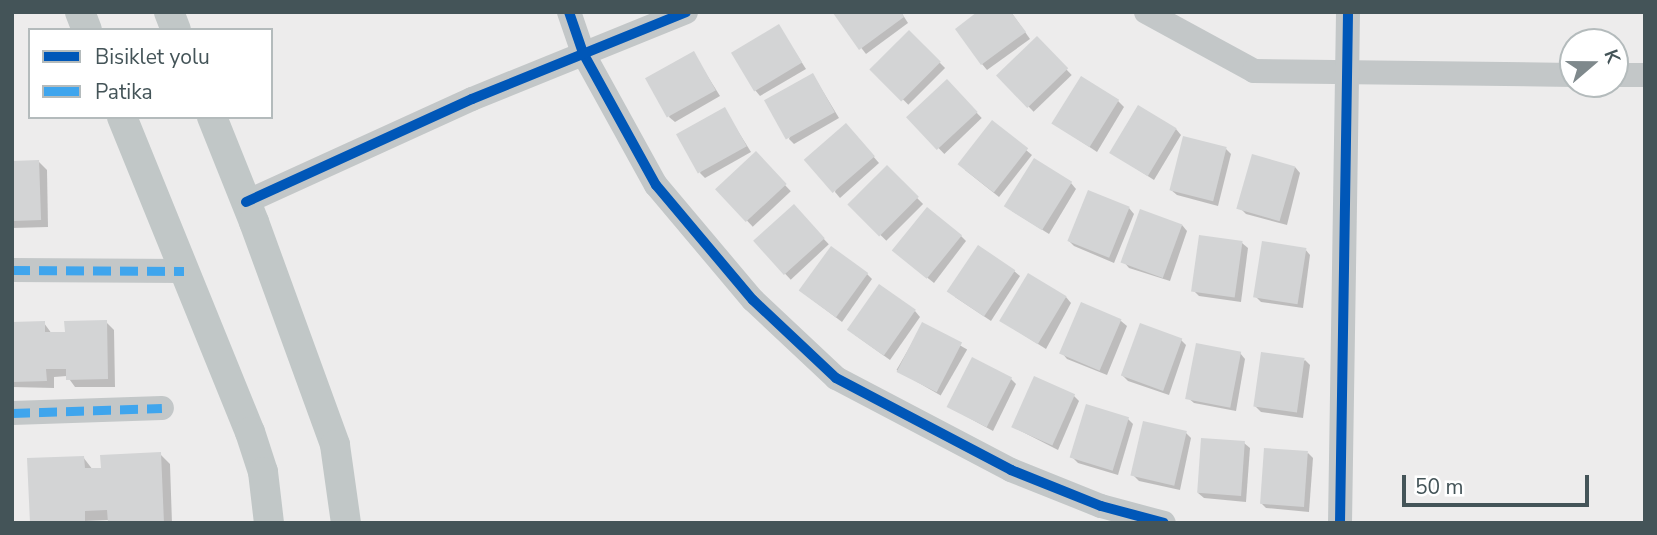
<!DOCTYPE html>
<style>
body{margin:0}
#map{position:relative;width:1657px;height:535px;overflow:hidden;background:#edecec;font-family:"Nunito Sans",sans-serif}
div>[style]{position:absolute}
.shadow>*{inset:0;background:#0003;transform-origin:0 0}
.building>*{inset:0;background:#d3d4d5;transform-origin:0 0}
.minor>*{height:24px;margin:-12px;padding:0 12px;transform-origin:12px;border-radius:12px;background:#c3c7c8}
.major>*{height:30px;margin:-15px;padding:0 15px;transform-origin:15px;border-radius:15px;background:#c1c7c7}
.quiet>*{height:9px;margin-top:-4.5px;transform-origin:0;background:repeating-linear-gradient(90deg,#3fa5ed 0 18px,transparent 0 27px)}
.cycleway>*{height:10px;margin:-5px;padding:0 5px;transform-origin:5px;border-radius:5px;background:#0057b8}
span{translate:-50% -50%;white-space:nowrap;text-align:center;line-height:1.15;-webkit-text-stroke:5px #fff;paint-order:stroke}
.frame{position:absolute;inset:0;border:14px solid #445458;pointer-events:none}
.legend{position:absolute;left:28px;top:28px;width:245px;height:91px;box-sizing:border-box;background:#fff;border:2px solid #b4bbbc;margin:0;padding:9px 12px;list-style:none;font-size:21px;color:#445458}
.legend li{display:flex;align-items:center;gap:14px;height:35px}
.legend b{width:35px;border:2px solid #b4bbbc}
.north{position:absolute;left:1559px;top:28px;width:70px;height:70px;box-sizing:border-box;background:#fff;border:2px solid #b4bbbc;border-radius:50%;rotate:70deg;font-size:19px;font-weight:700;line-height:28px;text-align:center;color:#445458}
.north::after{content:'';display:block;margin:auto;width:24px;height:32px;background:#7f898c;clip-path:polygon(50% 0,100% 100%,50% 72%,0 100%)}
.scale{position:absolute;left:1402px;top:475px;width:187px;height:32px;box-sizing:border-box;border:4px solid #445458;border-top:0;padding-left:9px;font-size:21px;line-height:24px;white-space:nowrap;color:#445458;-webkit-text-stroke:5px #fff;paint-order:stroke}
</style>
<div id="map">
<div class="shadow">
<i style="clip-path:polygon(837px 12px,901px 12px,908px 23px,866px 54px,835px 14px)"></i>
<i style="clip-path:polygon(1011px 12px,1030px 39px,987px 70px,982px 64px)"></i>
<i style="clip-path:polygon(779px 27px,806px 69px,760px 96px,755px 90px)"></i>
<i style="left:909px;top:32px;width:51px;height:52px;rotate:45deg"></i>
<i style="left:1037px;top:39px;width:50px;height:53px;rotate:46deg"></i>
<i style="clip-path:polygon(693px 53px,720px 96px,675px 122px,669px 117px)"></i>
<i style="clip-path:polygon(813px 75px,839px 118px,794px 144px,789px 139px)"></i>
<i style="left:947px;top:82px;width:50px;height:52px;rotate:46deg"></i>
<i style="clip-path:polygon(1118px 101px,1124px 107px,1097px 152px,1055px 124px)"></i>
<i style="clip-path:polygon(724px 109px,751px 152px,705px 178px,700px 173px)"></i>
<i style="clip-path:polygon(1176px 129px,1181px 135px,1154px 180px,1112px 153px)"></i>
<i style="clip-path:polygon(851px 131px,879px 163px,840px 198px,835px 192px)"></i>
<i style="clip-path:polygon(1226px 149px,1231px 154px,1218px 206px,1177px 195px,1171px 190px)"></i>
<i style="clip-path:polygon(1026px 150px,1032px 155px,999px 197px,965px 170px)"></i>
<i style="left:756px;top:154px;width:51px;height:52px;rotate:47deg"></i>
<i style="clip-path:polygon(39px 162px,47px 170px,48px 227px,12px 228px,12px 163px)"></i>
<i style="clip-path:polygon(1295px 167px,1300px 173px,1287px 225px,1246px 214px,1240px 208px)"></i>
<i style="left:887px;top:168px;width:51px;height:52px;rotate:45deg"></i>
<i style="clip-path:polygon(1071px 183px,1076px 189px,1049px 234px,1012px 211px)"></i>
<i style="left:794px;top:207px;width:51px;height:52px;rotate:47deg"></i>
<i style="clip-path:polygon(1129px 208px,1134px 214px,1114px 263px,1074px 246px,1069px 241px)"></i>
<i style="clip-path:polygon(1182px 225px,1187px 231px,1170px 281px,1129px 268px,1124px 262px)"></i>
<i style="clip-path:polygon(961px 236px,966px 241px,934px 283px,900px 256px)"></i>
<i style="clip-path:polygon(1242px 243px,1248px 248px,1241px 302px,1199px 296px,1193px 290px)"></i>
<i style="clip-path:polygon(1305px 249px,1310px 255px,1303px 308px,1261px 302px,1256px 297px)"></i>
<i style="clip-path:polygon(1014px 271px,1020px 276px,991px 321px,955px 297px)"></i>
<i style="clip-path:polygon(867px 274px,872px 279px,842px 322px,802px 292px)"></i>
<i style="clip-path:polygon(1066px 297px,1071px 303px,1046px 349px,1003px 322px)"></i>
<i style="clip-path:polygon(1082px 304px,1121px 321px,1127px 326px,1107px 375px,1067px 359px,1062px 353px)"></i>
<i style="clip-path:polygon(915px 311px,920px 317px,890px 360px,855px 335px)"></i>
<i style="clip-path:polygon(106px 322px,114px 330px,115px 387px,75px 387px,67px 376px,54px 377px,54px 388px,12px 387px,12px 324px,44px 323px,52px 334px,66px 334px)"></i>
<i style="left:923px;top:324px;width:51px;height:53px;rotate:30deg"></i>
<i style="clip-path:polygon(1181px 340px,1186px 345px,1169px 395px,1128px 381px,1123px 376px)"></i>
<i style="clip-path:polygon(1240px 353px,1245px 359px,1236px 411px,1194px 403px,1188px 398px)"></i>
<i style="clip-path:polygon(1305px 360px,1310px 365px,1303px 418px,1261px 412px,1255px 406px)"></i>
<i style="clip-path:polygon(1011px 379px,1016px 384px,993px 431px,949px 407px)"></i>
<i style="clip-path:polygon(1074px 396px,1079px 401px,1058px 450px,1013px 427px)"></i>
<i style="clip-path:polygon(1128px 419px,1133px 424px,1118px 475px,1078px 463px,1072px 457px)"></i>
<i style="clip-path:polygon(1186px 433px,1191px 438px,1180px 490px,1139px 481px,1133px 475px)"></i>
<i style="clip-path:polygon(1244px 443px,1250px 448px,1246px 502px,1204px 498px,1198px 493px)"></i>
<i style="clip-path:polygon(1308px 453px,1313px 458px,1309px 512px,1266px 508px,1261px 503px)"></i>
<i style="clip-path:polygon(160px 454px,170px 464px,172px 523px,110px 523px,110px 520px,32px 523px,83px 457px,93px 470px)"></i>
</div>
<div class="building">
<i style="clip-path:polygon(901px 12px,904px 17px,859px 50px,833px 13px)"></i>
<i style="clip-path:polygon(977px 12px,1011px 12px,1026px 32px,981px 65px,955px 29px)"></i>
<i style="left:779px;top:24px;width:45px;height:56px;rotate:59deg"></i>
<i style="left:909px;top:30px;width:45px;height:56px;rotate:45deg"></i>
<i style="left:1037px;top:36px;width:45px;height:57px;rotate:46deg"></i>
<i style="left:694px;top:51px;width:45px;height:56px;rotate:61deg"></i>
<i style="left:813px;top:73px;width:45px;height:56px;rotate:61deg"></i>
<i style="left:1081px;top:76px;width:45px;height:56px;rotate:32deg"></i>
<i style="left:947px;top:79px;width:45px;height:56px;rotate:47deg"></i>
<i style="left:1138px;top:105px;width:45px;height:56px;rotate:31deg"></i>
<i style="left:725px;top:107px;width:45px;height:56px;rotate:61deg"></i>
<i style="left:992px;top:120px;width:46px;height:56px;rotate:38deg"></i>
<i style="left:846px;top:123px;width:44px;height:56px;rotate:49deg"></i>
<i style="left:1183px;top:136px;width:45px;height:56px;rotate:14deg"></i>
<i style="left:756px;top:151px;width:45px;height:56px;rotate:47deg"></i>
<i style="left:1252px;top:154px;width:45px;height:57px;rotate:16deg"></i>
<i style="left:1034px;top:158px;width:45px;height:57px;rotate:32deg"></i>
<i style="left:39px;top:160px;width:60px;height:27px;rotate:88deg"></i>
<i style="left:887px;top:165px;width:45px;height:56px;rotate:45deg"></i>
<i style="left:1088px;top:190px;width:45px;height:55px;rotate:22deg"></i>
<i style="left:794px;top:204px;width:46px;height:55px;rotate:48deg"></i>
<i style="left:927px;top:207px;width:45px;height:56px;rotate:39deg"></i>
<i style="left:1140px;top:209px;width:45px;height:57px;rotate:20deg"></i>
<i style="left:1199px;top:235px;width:44px;height:57px;rotate:8deg"></i>
<i style="left:1262px;top:241px;width:45px;height:57px;rotate:9deg"></i>
<i style="left:978px;top:245px;width:45px;height:56px;rotate:34deg"></i>
<i style="left:831px;top:246px;width:46px;height:55px;rotate:36deg"></i>
<i style="left:1028px;top:273px;width:45px;height:56px;rotate:31deg"></i>
<i style="left:879px;top:284px;width:45px;height:56px;rotate:35deg"></i>
<i style="left:1081px;top:302px;width:44px;height:56px;rotate:23deg"></i>
<i style="clip-path:polygon(107px 320px,108px 379px,66px 380px,66px 369px,46px 369px,47px 381px,12px 382px,12px 322px,45px 321px,45px 332px,65px 332px,64px 321px)"></i>
<i style="left:922px;top:322px;width:45px;height:56px;rotate:27deg"></i>
<i style="left:1140px;top:323px;width:45px;height:56px;rotate:20deg"></i>
<i style="left:1196px;top:343px;width:46px;height:57px;rotate:11deg"></i>
<i style="left:1261px;top:352px;width:44px;height:55px;rotate:8deg"></i>
<i style="left:972px;top:357px;width:45px;height:56px;rotate:27deg"></i>
<i style="left:1034px;top:376px;width:45px;height:56px;rotate:24deg"></i>
<i style="left:1086px;top:404px;width:45px;height:56px;rotate:17deg"></i>
<i style="left:1143px;top:421px;width:45px;height:56px;rotate:13deg"></i>
<i style="left:1201px;top:438px;width:44px;height:55px;rotate:4deg"></i>
<i style="left:1264px;top:448px;width:44px;height:56px;rotate:4deg"></i>
<i style="clip-path:polygon(161px 452px,164px 523px,108px 523px,107px 510px,85px 511px,85px 523px,30px 523px,27px 458px,84px 456px,85px 468px,101px 468px,100px 455px)"></i>
</div>
<div class="minor">
<i style="left:569px;top:12px;width:43px;rotate:71.1deg"></i>
<i style="left:583px;top:53px;width:151px;rotate:61.1deg"></i>
<i style="left:656px;top:185px;width:150px;rotate:49.9deg"></i>
<i style="left:753px;top:300px;width:114px;rotate:43.2deg"></i>
<i style="left:836px;top:378px;width:198px;rotate:27.7deg"></i>
<i style="left:1011px;top:470px;width:97px;rotate:21.8deg"></i>
<i style="left:1101px;top:506px;width:65px;rotate:15.1deg"></i>
<i style="left:1146px;top:12px;width:123px;rotate:28.6deg"></i>
<i style="left:1254px;top:71px;width:319px;rotate:0.7deg"></i>
<i style="left:1615px;top:75px;width:30px"></i>
<i style="left:246px;top:202px;width:248px;rotate:-24.5deg"></i>
<i style="left:472px;top:99px;width:231px;rotate:-22.1deg"></i>
<i style="left:12px;top:270px;width:172px;rotate:0.3deg"></i>
<i style="left:12px;top:413px;width:150px;rotate:-1.9deg"></i>
<i style="left:1340px;top:523px;width:511px;rotate:-89.1deg"></i>
</div>
<div class="major">
<i style="left:80px;top:12px;width:19px;rotate:69deg"></i>
<i style="left:169px;top:12px;width:19px;rotate:69deg"></i>
<i style="left:122px;top:117px;width:340px;rotate:67.9deg"></i>
<i style="left:250px;top:432px;width:42px;rotate:72deg"></i>
<i style="left:263px;top:472px;width:51px;rotate:83.3deg"></i>
<i style="left:212px;top:117px;width:113px;rotate:68.2deg"></i>
<i style="left:254px;top:222px;width:237px;rotate:70deg"></i>
<i style="left:335px;top:445px;width:79px;rotate:82deg"></i>
</div>
<div class="quiet">
<i style="left:12px;top:270px;width:172px;rotate:0.3deg"></i>
<i style="left:12px;top:413px;width:150px;rotate:-1.9deg"></i>
</div>
<div class="cycleway">
<i style="left:569px;top:12px;width:43px;rotate:71.1deg"></i>
<i style="left:583px;top:53px;width:151px;rotate:61.1deg"></i>
<i style="left:656px;top:185px;width:150px;rotate:49.9deg"></i>
<i style="left:753px;top:300px;width:114px;rotate:43.2deg"></i>
<i style="left:836px;top:378px;width:198px;rotate:27.7deg"></i>
<i style="left:1011px;top:470px;width:97px;rotate:21.8deg"></i>
<i style="left:1101px;top:506px;width:65px;rotate:15.1deg"></i>
<i style="left:246px;top:202px;width:248px;rotate:-24.5deg"></i>
<i style="left:472px;top:99px;width:231px;rotate:-22.1deg"></i>
<i style="left:1340px;top:523px;width:511px;rotate:-89.1deg"></i>
</div>
<div class="frame"></div>
<ul class="legend">
<li><b style="height:9px;background:#0057b8"></b>Bisiklet yolu</li>
<li><b style="height:9px;background:#3fa5ed"></b>Patika</li>
</ul>
<div class="north">K</div>
<div class="scale">50 m</div>
</div>
